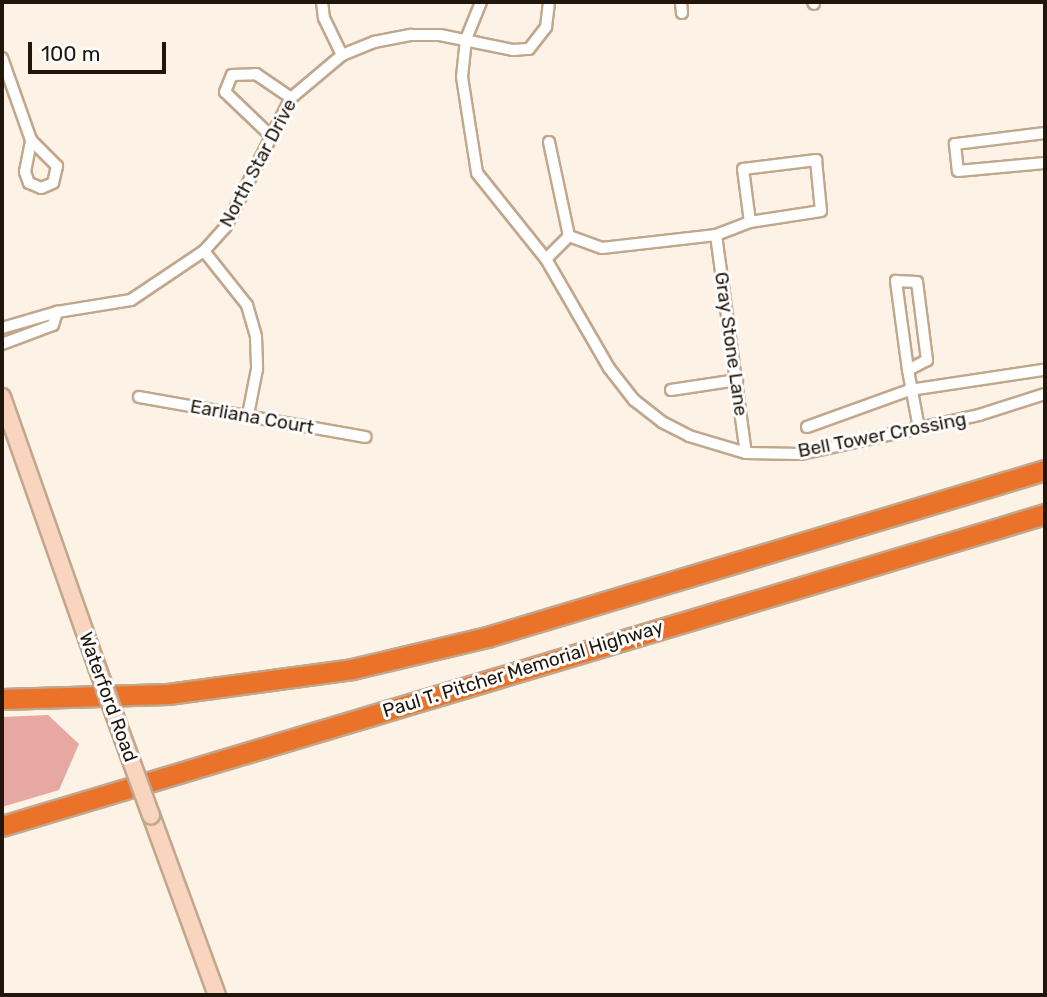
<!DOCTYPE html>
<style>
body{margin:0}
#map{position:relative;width:1047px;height:997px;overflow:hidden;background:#fdf2e6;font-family:Rubik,sans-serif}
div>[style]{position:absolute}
.forest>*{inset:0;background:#e7a8a2}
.roads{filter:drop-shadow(2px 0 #c1a78b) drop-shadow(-2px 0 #c1a78b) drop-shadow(0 2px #c1a78b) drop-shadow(0 -2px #c1a78b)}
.minor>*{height:10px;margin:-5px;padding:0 5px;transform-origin:5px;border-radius:5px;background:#fff}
.secondary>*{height:16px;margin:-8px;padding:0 8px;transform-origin:8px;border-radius:8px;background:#f9d5bf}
.motorway>*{height:19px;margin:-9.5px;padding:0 9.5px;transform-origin:9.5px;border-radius:9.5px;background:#ea7229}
.bridges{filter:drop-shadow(2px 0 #c1a78b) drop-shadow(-2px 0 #c1a78b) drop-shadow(0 2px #c1a78b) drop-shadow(0 -2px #c1a78b)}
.secondary-bridge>*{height:16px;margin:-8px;padding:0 8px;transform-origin:8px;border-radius:8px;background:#f9d5bf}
span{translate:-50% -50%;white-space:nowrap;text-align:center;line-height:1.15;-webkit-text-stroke:6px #fff;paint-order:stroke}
.street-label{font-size:19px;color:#20160b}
.frame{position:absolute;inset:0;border:4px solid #20160b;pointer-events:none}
.scale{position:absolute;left:28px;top:42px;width:138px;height:32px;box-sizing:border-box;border:4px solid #20160b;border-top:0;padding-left:9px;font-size:21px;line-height:24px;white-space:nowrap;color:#20160b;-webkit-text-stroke:5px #fff;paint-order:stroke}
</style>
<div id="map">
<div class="forest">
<i style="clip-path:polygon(48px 715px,79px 744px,59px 790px,2px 807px,2px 717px)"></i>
</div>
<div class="roads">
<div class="minor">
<i style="left:322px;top:2px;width:16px;rotate:83deg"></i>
<i style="left:324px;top:18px;width:41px;rotate:64.1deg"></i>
<i style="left:481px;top:2px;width:40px;rotate:112deg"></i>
<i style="left:466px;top:39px;width:38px;rotate:96deg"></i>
<i style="left:462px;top:77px;width:97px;rotate:81.1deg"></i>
<i style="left:477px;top:173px;width:110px;rotate:51.3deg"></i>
<i style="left:546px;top:259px;width:126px;rotate:60deg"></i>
<i style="left:609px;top:368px;width:41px;rotate:52deg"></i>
<i style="left:634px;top:400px;width:36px;rotate:38deg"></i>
<i style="left:662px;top:422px;width:30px;rotate:27deg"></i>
<i style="left:689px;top:436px;width:59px;rotate:16.6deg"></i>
<i style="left:746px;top:453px;width:54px;rotate:1.1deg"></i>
<i style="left:800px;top:454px;width:183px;rotate:-12.3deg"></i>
<i style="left:979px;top:415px;width:69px;rotate:-17.7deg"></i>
<i style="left:681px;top:2px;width:11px;rotate:85deg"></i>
<i style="left:813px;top:2px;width:2px;rotate:63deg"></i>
<i style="left:2px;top:58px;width:87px;rotate:70.5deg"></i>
<i style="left:31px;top:140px;width:37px;rotate:45deg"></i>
<i style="left:57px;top:166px;width:17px;rotate:103deg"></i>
<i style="left:53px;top:183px;width:13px;rotate:157deg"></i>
<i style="left:41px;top:188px;width:13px;rotate:-157deg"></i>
<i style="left:29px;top:183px;width:12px;rotate:-110deg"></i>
<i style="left:25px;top:172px;width:33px;rotate:-79deg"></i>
<i style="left:1045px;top:133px;width:91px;rotate:173deg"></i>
<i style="left:955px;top:144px;width:27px;rotate:84deg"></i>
<i style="left:958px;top:171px;width:87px;rotate:-5.3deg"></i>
<i style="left:270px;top:135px;width:62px;rotate:-136.3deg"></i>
<i style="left:225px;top:92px;width:18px;rotate:-68deg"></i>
<i style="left:232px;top:75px;width:24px;rotate:-2deg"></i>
<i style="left:256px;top:74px;width:42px;rotate:34.4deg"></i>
<i style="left:549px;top:142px;width:96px;rotate:78deg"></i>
<i style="left:816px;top:160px;width:51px;rotate:84.4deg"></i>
<i style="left:821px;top:211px;width:72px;rotate:171.2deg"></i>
<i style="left:750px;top:222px;width:53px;rotate:-97.5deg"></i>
<i style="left:743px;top:169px;width:74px;rotate:-7deg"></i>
<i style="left:716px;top:235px;width:220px;rotate:82.2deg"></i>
<i style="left:204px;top:251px;width:69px;rotate:51.5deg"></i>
<i style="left:247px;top:305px;width:33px;rotate:74deg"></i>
<i style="left:256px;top:337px;width:32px;rotate:88deg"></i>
<i style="left:257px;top:369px;width:47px;rotate:101.1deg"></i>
<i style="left:546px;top:259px;width:33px;rotate:-45deg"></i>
<i style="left:569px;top:236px;width:35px;rotate:20deg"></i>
<i style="left:602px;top:248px;width:115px;rotate:-6.5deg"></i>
<i style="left:716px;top:235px;width:36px;rotate:-21deg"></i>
<i style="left:896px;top:281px;width:21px;rotate:3deg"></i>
<i style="left:917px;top:282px;width:79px;rotate:82.7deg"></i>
<i style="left:927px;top:360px;width:21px;rotate:152deg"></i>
<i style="left:908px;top:370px;width:90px;rotate:-97.7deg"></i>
<i style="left:2px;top:328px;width:57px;rotate:-16.2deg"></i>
<i style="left:57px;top:312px;width:75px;rotate:-9.2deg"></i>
<i style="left:131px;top:300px;width:88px;rotate:-33.9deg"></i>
<i style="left:204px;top:251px;width:31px;rotate:-48deg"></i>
<i style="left:225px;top:228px;width:146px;rotate:-63.1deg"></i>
<i style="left:291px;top:98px;width:67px;rotate:-40.1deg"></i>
<i style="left:342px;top:55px;width:35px;rotate:-22deg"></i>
<i style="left:374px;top:42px;width:38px;rotate:-11deg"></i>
<i style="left:411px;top:35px;width:29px"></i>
<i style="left:440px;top:35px;width:75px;rotate:11.6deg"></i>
<i style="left:513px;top:50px;width:16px;rotate:-4deg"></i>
<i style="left:529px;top:49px;width:28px;rotate:-52deg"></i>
<i style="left:546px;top:27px;width:25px;rotate:-83deg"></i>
<i style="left:2px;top:344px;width:54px;rotate:-20.4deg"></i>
<i style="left:53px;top:325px;width:14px;rotate:-73deg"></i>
<i style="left:908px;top:370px;width:59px;rotate:79.3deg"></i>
<i style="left:671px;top:390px;width:67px;rotate:-8.6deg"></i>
<i style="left:139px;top:397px;width:230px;rotate:10deg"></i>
<i style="left:807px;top:427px;width:109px;rotate:-19.8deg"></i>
<i style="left:910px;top:390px;width:134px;rotate:-8.6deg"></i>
</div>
<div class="secondary">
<i style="left:2px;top:397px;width:286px;rotate:70.6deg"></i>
<i style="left:151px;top:815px;width:192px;rotate:69.9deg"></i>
</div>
<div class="motorway">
<i style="left:2px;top:699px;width:166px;rotate:-1.7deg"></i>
<i style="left:168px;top:694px;width:186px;rotate:-7.7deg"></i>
<i style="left:352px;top:669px;width:139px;rotate:-13.3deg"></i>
<i style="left:487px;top:637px;width:582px;rotate:-16.66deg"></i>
<i style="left:2px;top:826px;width:1089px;rotate:-16.65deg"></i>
</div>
</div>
<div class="bridges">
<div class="secondary-bridge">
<i style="left:97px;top:667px;width:158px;rotate:70deg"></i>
</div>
</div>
<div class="street-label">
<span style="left:258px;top:163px;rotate:-62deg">North Star Drive</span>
<span style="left:731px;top:344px;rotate:82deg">Gray Stone Lane</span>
<span style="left:252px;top:417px;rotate:10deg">Earliana Court</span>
<span style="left:882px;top:435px;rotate:-11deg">Bell Tower Crossing</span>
<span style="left:523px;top:669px;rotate:-17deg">Paul T. Pitcher Memorial Highway</span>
<span style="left:108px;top:697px;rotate:70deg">Waterford Road</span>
</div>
<div class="frame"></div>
<div class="scale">100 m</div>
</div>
